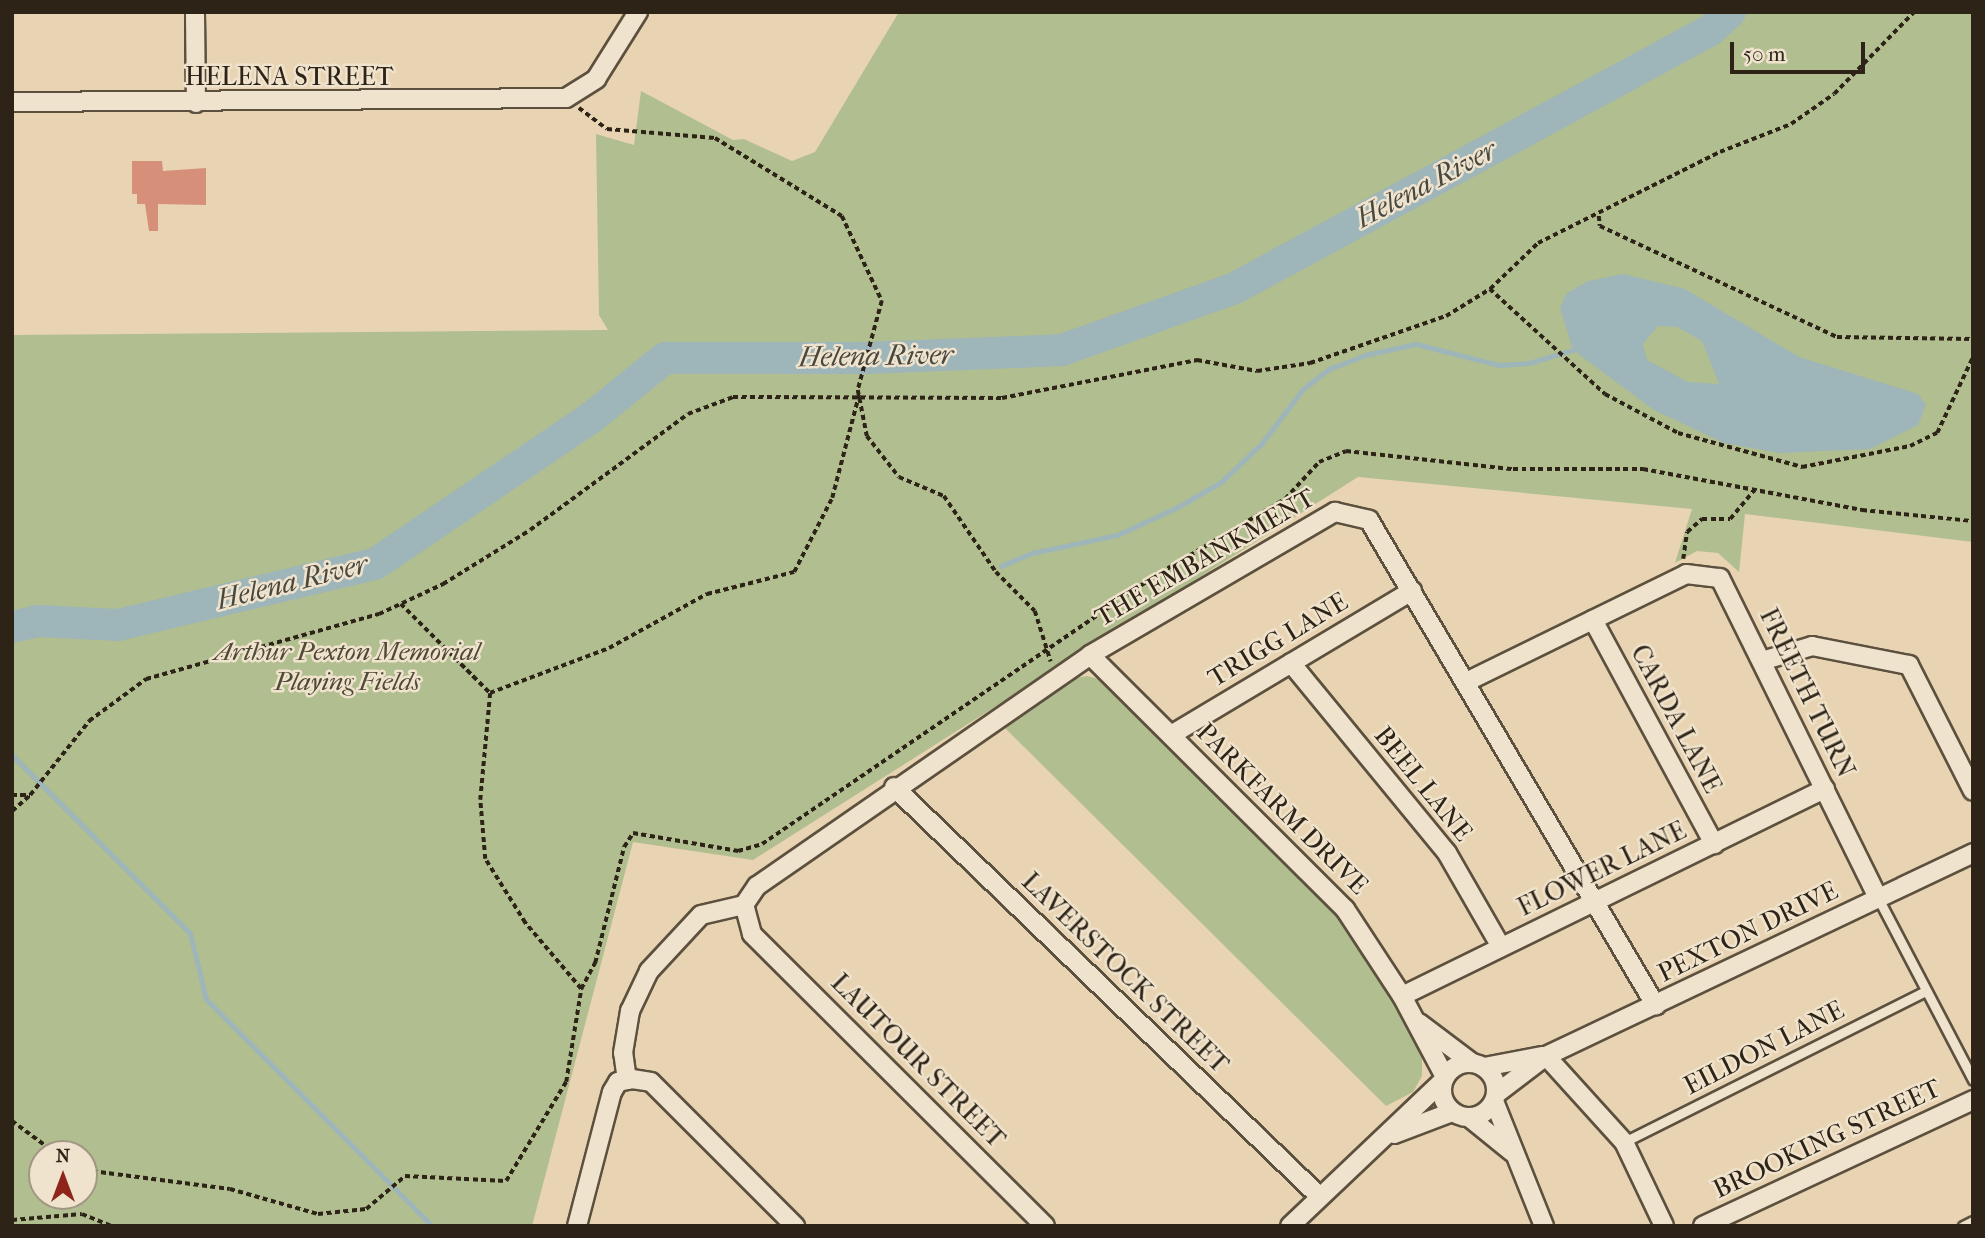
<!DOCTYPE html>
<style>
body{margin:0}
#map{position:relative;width:1985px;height:1238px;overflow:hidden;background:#e8d4b2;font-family:"IM FELL French Canon",serif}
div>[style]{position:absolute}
.green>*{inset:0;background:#b1be90}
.water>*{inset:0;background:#9eb5b9}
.stream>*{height:5px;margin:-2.5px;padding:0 2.5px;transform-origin:2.5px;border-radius:2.5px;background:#9eb5b9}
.river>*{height:32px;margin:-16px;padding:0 16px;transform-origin:16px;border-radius:16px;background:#9eb5b9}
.building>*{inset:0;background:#d69079}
.path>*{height:3.5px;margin-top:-1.75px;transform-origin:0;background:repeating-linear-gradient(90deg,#2d2417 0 5px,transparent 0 8.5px)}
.roads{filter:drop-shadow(2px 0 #5c503e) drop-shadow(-2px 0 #5c503e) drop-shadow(0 2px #5c503e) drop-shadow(0 -2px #5c503e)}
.lane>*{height:9px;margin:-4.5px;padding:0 4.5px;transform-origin:4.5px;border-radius:4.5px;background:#f0e3cd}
.street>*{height:18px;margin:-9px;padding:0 9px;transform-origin:9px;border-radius:9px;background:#f0e3cd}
.street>.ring{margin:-9px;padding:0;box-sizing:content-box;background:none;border:18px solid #f0e3cd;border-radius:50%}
span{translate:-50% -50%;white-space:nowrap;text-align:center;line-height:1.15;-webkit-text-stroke:5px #f0e3cd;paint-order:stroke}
.street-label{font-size:26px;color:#2d2417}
.park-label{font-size:26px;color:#4e4a35;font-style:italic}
.water-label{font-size:28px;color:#494840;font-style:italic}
.frame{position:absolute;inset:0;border:14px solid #2d2417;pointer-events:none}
.north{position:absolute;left:28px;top:1140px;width:70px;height:70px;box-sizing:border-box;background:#f0e3cd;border:2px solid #a29784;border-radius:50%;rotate:0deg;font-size:19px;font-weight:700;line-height:28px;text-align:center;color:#2d2417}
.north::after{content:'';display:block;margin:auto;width:24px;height:32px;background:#8f2418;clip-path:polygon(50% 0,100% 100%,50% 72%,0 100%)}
.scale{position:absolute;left:1730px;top:42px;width:135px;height:32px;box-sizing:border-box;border:4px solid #2d2417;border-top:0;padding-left:9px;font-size:21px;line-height:24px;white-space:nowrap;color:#2d2417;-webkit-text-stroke:5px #f0e3cd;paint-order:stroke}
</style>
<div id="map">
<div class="green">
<i style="clip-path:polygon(evenodd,899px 12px,1973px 12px,1973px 542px,1745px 514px,1739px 572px,1718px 553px,1697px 551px,1675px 563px,1692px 509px,1358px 477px,753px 860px,633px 842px,532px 1226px,12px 1226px,12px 335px,608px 330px,599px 315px,596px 134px,634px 145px,641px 91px,733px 140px,744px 139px,792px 161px,815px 152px,899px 12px,42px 1154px,84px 1154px,84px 1196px,42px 1196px,42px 1154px)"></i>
<i style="clip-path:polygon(1087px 676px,1103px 680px,1349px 928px,1422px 1051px,1422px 1076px,1413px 1092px,1386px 1106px,1003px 726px,1071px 679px)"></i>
</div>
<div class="water">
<i style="clip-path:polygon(evenodd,1623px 274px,1685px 289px,1799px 357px,1918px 394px,1926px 405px,1918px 425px,1870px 449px,1779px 453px,1724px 443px,1654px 410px,1573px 350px,1560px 308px,1566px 294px,1588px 281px,1623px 274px,1658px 326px,1677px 327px,1702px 341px,1719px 384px,1688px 382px,1647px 360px,1643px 344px,1658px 326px)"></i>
</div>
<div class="stream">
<i style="left:1001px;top:566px;width:34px;rotate:-23deg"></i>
<i style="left:1032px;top:553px;width:87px;rotate:-12deg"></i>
<i style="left:1117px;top:535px;width:67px;rotate:-24.7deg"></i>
<i style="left:1178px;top:507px;width:50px;rotate:-30.2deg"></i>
<i style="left:1221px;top:482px;width:55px;rotate:-43.5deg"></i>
<i style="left:1261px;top:444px;width:69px;rotate:-52.6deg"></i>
<i style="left:1303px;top:389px;width:33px;rotate:-38deg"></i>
<i style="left:1329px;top:369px;width:39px;rotate:-21deg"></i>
<i style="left:1365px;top:355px;width:52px;rotate:-12.2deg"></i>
<i style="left:1416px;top:344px;width:86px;rotate:14.2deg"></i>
<i style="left:1499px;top:365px;width:30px;rotate:-4deg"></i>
<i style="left:1529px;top:363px;width:46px;rotate:-16.5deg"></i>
<i style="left:12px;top:755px;width:252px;rotate:45deg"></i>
<i style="left:190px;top:933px;width:68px;rotate:76.4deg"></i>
<i style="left:206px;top:999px;width:320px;rotate:45.1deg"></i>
</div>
<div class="river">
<i style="left:12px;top:627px;width:26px;rotate:-13deg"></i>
<i style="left:37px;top:621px;width:81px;rotate:2.8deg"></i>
<i style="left:118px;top:625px;width:264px;rotate:-13.4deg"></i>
<i style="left:375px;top:564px;width:262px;rotate:-34.1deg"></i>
<i style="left:592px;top:417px;width:94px;rotate:-38.9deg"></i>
<i style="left:665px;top:358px;width:201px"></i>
<i style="left:866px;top:358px;width:196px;rotate:-2.3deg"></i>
<i style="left:1062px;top:350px;width:184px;rotate:-19.7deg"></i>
<i style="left:1235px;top:288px;width:539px;rotate:-28.47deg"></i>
<i style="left:1709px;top:31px;width:28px;rotate:-42deg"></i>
</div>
<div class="building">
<i style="clip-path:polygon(132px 161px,162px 161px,163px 171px,206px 168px,206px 205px,158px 204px,158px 231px,149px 231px,145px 204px,137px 204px,137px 194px,132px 194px)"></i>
</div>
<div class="path">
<i style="left:579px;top:108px;width:35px;rotate:37deg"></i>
<i style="left:607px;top:129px;width:108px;rotate:4.8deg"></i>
<i style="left:715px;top:138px;width:149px;rotate:31.6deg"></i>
<i style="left:842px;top:216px;width:94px;rotate:64.8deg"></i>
<i style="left:882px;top:301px;width:92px;rotate:105.1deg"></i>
<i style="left:858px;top:390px;width:47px;rotate:78.9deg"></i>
<i style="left:867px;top:436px;width:52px;rotate:52deg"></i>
<i style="left:899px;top:477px;width:49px;rotate:22.9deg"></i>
<i style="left:944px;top:496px;width:92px;rotate:55.6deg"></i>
<i style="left:996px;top:572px;width:55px;rotate:45deg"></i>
<i style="left:1035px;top:611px;width:53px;rotate:72.6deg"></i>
<i style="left:1599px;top:216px;width:10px;rotate:84deg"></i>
<i style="left:1600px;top:226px;width:262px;rotate:25.1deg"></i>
<i style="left:1837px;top:337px;width:136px;rotate:0.8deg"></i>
<i style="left:1490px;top:289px;width:156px;rotate:42.4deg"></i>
<i style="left:1605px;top:394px;width:83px;rotate:28.1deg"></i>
<i style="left:1678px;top:433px;width:129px;rotate:15.3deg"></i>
<i style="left:1802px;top:467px;width:110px;rotate:-11deg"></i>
<i style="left:1910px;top:446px;width:30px;rotate:-26deg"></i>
<i style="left:1937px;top:433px;width:84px;rotate:-64.7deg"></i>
<i style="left:1683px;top:559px;width:27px;rotate:-82deg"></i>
<i style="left:1687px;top:532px;width:20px;rotate:-41deg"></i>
<i style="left:1702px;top:519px;width:28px"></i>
<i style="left:1730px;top:519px;width:39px;rotate:-50deg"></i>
<i style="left:401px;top:604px;width:126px;rotate:45deg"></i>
<i style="left:12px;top:795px;width:18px"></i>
<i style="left:30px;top:795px;width:95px;rotate:-51.4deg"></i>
<i style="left:89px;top:721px;width:71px;rotate:-36.4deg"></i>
<i style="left:146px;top:679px;width:242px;rotate:-15.6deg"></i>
<i style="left:379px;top:614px;width:71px;rotate:-25.1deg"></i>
<i style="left:443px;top:584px;width:102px;rotate:-31.8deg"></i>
<i style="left:530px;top:530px;width:196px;rotate:-36.3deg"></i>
<i style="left:688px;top:414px;width:48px;rotate:-20.7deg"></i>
<i style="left:733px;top:397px;width:269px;rotate:0.2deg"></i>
<i style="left:1002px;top:398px;width:199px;rotate:-11deg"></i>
<i style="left:1197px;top:360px;width:61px;rotate:10.4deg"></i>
<i style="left:1257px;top:371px;width:54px;rotate:-8.6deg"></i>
<i style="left:1310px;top:363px;width:144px;rotate:-19.1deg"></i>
<i style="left:1446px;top:316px;width:52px;rotate:-31.5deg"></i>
<i style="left:1490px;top:289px;width:66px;rotate:-43.8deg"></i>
<i style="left:1538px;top:243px;width:203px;rotate:-26.6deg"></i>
<i style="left:1720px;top:152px;width:76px;rotate:-21.5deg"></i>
<i style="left:1791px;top:124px;width:52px;rotate:-34.9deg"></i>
<i style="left:1834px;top:94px;width:115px;rotate:-45.7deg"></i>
<i style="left:12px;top:811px;width:23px;rotate:-41deg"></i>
<i style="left:581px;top:989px;width:30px;rotate:-62deg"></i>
<i style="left:595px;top:963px;width:120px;rotate:-76deg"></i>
<i style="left:624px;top:847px;width:17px;rotate:-57deg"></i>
<i style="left:633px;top:833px;width:107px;rotate:9.7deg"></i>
<i style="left:738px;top:851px;width:25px;rotate:-16deg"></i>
<i style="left:762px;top:844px;width:473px;rotate:-34.3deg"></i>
<i style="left:1153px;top:577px;width:153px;rotate:-30.6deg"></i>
<i style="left:1285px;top:499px;width:50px;rotate:-47.4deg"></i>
<i style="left:1319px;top:462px;width:29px;rotate:-22deg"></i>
<i style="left:1346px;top:451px;width:168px;rotate:6.2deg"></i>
<i style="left:1513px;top:469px;width:130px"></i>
<i style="left:1643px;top:469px;width:223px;rotate:10.6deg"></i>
<i style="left:1862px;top:510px;width:112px;rotate:5.7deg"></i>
<i style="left:12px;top:1121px;width:56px;rotate:36.3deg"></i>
<i style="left:84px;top:1170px;width:147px;rotate:7.4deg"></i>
<i style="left:230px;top:1189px;width:91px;rotate:15.9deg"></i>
<i style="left:318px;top:1214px;width:48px;rotate:-5.9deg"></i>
<i style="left:366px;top:1209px;width:51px;rotate:-40.2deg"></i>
<i style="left:405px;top:1176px;width:101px;rotate:2.8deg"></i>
<i style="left:506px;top:1181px;width:116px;rotate:-58.8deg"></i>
<i style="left:566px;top:1082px;width:94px;rotate:-80.8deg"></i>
<i style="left:581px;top:989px;width:87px;rotate:-130.3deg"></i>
<i style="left:525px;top:923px;width:75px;rotate:-122deg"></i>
<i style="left:485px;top:859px;width:59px;rotate:-94.8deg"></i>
<i style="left:480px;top:800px;width:107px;rotate:-84.7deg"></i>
<i style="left:490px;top:693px;width:127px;rotate:-20.7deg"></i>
<i style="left:609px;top:648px;width:112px;rotate:-28.9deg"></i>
<i style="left:707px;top:594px;width:90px;rotate:-14.2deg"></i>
<i style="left:794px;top:572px;width:83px;rotate:-62.8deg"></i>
<i style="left:832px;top:498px;width:107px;rotate:-75.4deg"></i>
<i style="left:12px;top:1220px;width:70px;rotate:-4.9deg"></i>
<i style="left:82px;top:1214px;width:31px;rotate:22deg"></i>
</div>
<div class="roads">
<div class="lane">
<i style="left:1878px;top:898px;width:205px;rotate:62.4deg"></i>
<i style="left:1624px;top:1142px;width:335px;rotate:-26.6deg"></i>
<i style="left:1963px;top:1226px;width:11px;rotate:-27deg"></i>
</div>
<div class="street">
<i style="left:195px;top:12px;width:91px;rotate:89.4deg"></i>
<i style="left:12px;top:102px;width:554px;rotate:-0.41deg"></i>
<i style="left:566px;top:98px;width:36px;rotate:-32deg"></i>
<i style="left:596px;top:79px;width:79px;rotate:-57.9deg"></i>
<i style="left:1593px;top:620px;width:255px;rotate:61.6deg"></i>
<i style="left:1090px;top:655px;width:360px;rotate:44.9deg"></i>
<i style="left:1345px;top:909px;width:104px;rotate:56.8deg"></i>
<i style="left:1402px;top:996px;width:92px;rotate:62deg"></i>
<i style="left:1765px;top:660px;width:49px;rotate:-16.6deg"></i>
<i style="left:1812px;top:646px;width:99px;rotate:11.1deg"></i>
<i style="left:1909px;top:665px;width:141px;rotate:63.1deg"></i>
<i style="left:1291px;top:663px;width:246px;rotate:50.6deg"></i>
<i style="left:1447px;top:853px;width:108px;rotate:60.1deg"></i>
<i style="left:1466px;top:682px;width:245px;rotate:-26.1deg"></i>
<i style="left:1686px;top:574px;width:34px;rotate:7deg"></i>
<i style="left:1720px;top:578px;width:357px;rotate:63.7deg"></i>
<i style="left:1171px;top:735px;width:281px;rotate:-30.9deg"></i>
<i style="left:894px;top:787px;width:591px;rotate:43.9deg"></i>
<i style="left:1402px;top:996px;width:471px;rotate:-26.1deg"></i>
<i style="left:1419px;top:1023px;width:66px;rotate:37deg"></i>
<i style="left:1546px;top:1056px;width:116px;rotate:47.8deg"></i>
<i style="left:1624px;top:1142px;width:93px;rotate:64.5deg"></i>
<i class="ring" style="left:1442px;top:1063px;width:36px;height:36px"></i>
<i style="left:1484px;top:1067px;width:60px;rotate:-10.6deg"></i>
<i style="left:627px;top:1080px;width:27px;rotate:-98deg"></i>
<i style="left:623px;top:1053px;width:43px;rotate:-80.5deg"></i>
<i style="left:630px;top:1011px;width:44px;rotate:-64.6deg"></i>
<i style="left:649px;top:971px;width:76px;rotate:-47.1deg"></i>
<i style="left:701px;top:915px;width:44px;rotate:-13.1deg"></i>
<i style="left:1496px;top:1094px;width:63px;rotate:-37.2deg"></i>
<i style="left:1546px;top:1056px;width:473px;rotate:-25.4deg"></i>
<i style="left:1494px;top:1101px;width:135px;rotate:68.2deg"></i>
<i style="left:1470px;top:1118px;width:54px;rotate:39deg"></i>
<i style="left:1394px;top:1134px;width:62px;rotate:-20.8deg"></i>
<i style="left:577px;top:1226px;width:138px;rotate:-75.4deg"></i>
<i style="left:612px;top:1092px;width:12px;rotate:-59deg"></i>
<i style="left:618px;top:1082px;width:14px;rotate:-12deg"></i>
<i style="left:632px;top:1079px;width:19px;rotate:9deg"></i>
<i style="left:651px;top:1082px;width:204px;rotate:45deg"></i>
<i style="left:1045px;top:1226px;width:414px;rotate:-135.1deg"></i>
<i style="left:752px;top:934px;width:30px;rotate:-105deg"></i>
<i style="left:744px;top:905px;width:23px;rotate:-56deg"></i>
<i style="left:757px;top:886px;width:405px;rotate:-34.7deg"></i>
<i style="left:1090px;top:655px;width:284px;rotate:-30.3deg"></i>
<i style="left:1335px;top:512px;width:35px;rotate:13deg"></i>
<i style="left:1369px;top:520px;width:564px;rotate:59.44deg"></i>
<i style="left:1290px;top:1226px;width:209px;rotate:-43.5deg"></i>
<i style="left:1703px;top:1226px;width:298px;rotate:-25deg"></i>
</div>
</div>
<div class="street-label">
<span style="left:289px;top:77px">HELENA STREET</span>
<span style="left:1205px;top:558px;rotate:-30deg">THE EMBANKMENT</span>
<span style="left:1278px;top:640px;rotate:-31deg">TRIGG LANE</span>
<span style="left:1807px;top:693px;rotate:64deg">FREETH TURN</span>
<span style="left:1676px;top:719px;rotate:62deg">CARDA LANE</span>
<span style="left:1423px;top:784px;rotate:51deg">BEEL LANE</span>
<span style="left:1282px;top:809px;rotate:45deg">PARKFARM DRIVE</span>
<span style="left:1602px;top:869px;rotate:-26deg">FLOWER LANE</span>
<span style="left:1748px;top:932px;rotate:-26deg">PEXTON DRIVE</span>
<span style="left:1125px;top:973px;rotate:44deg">LAVERSTOCK STREET</span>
<span style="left:1764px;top:1048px;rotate:-27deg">EILDON LANE</span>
<span style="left:918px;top:1061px;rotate:45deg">LAUTOUR STREET</span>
<span style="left:1827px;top:1139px;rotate:-25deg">BROOKING STREET</span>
</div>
<div class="park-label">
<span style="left:347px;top:667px">Arthur Pexton Memorial<br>Playing Fields</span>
</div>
<div class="water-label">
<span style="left:1426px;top:184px;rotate:-28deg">Helena River</span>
<span style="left:876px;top:356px;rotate:-1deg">Helena River</span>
<span style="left:292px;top:582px;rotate:-14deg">Helena River</span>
</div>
<div class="frame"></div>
<div class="north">N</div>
<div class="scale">50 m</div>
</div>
